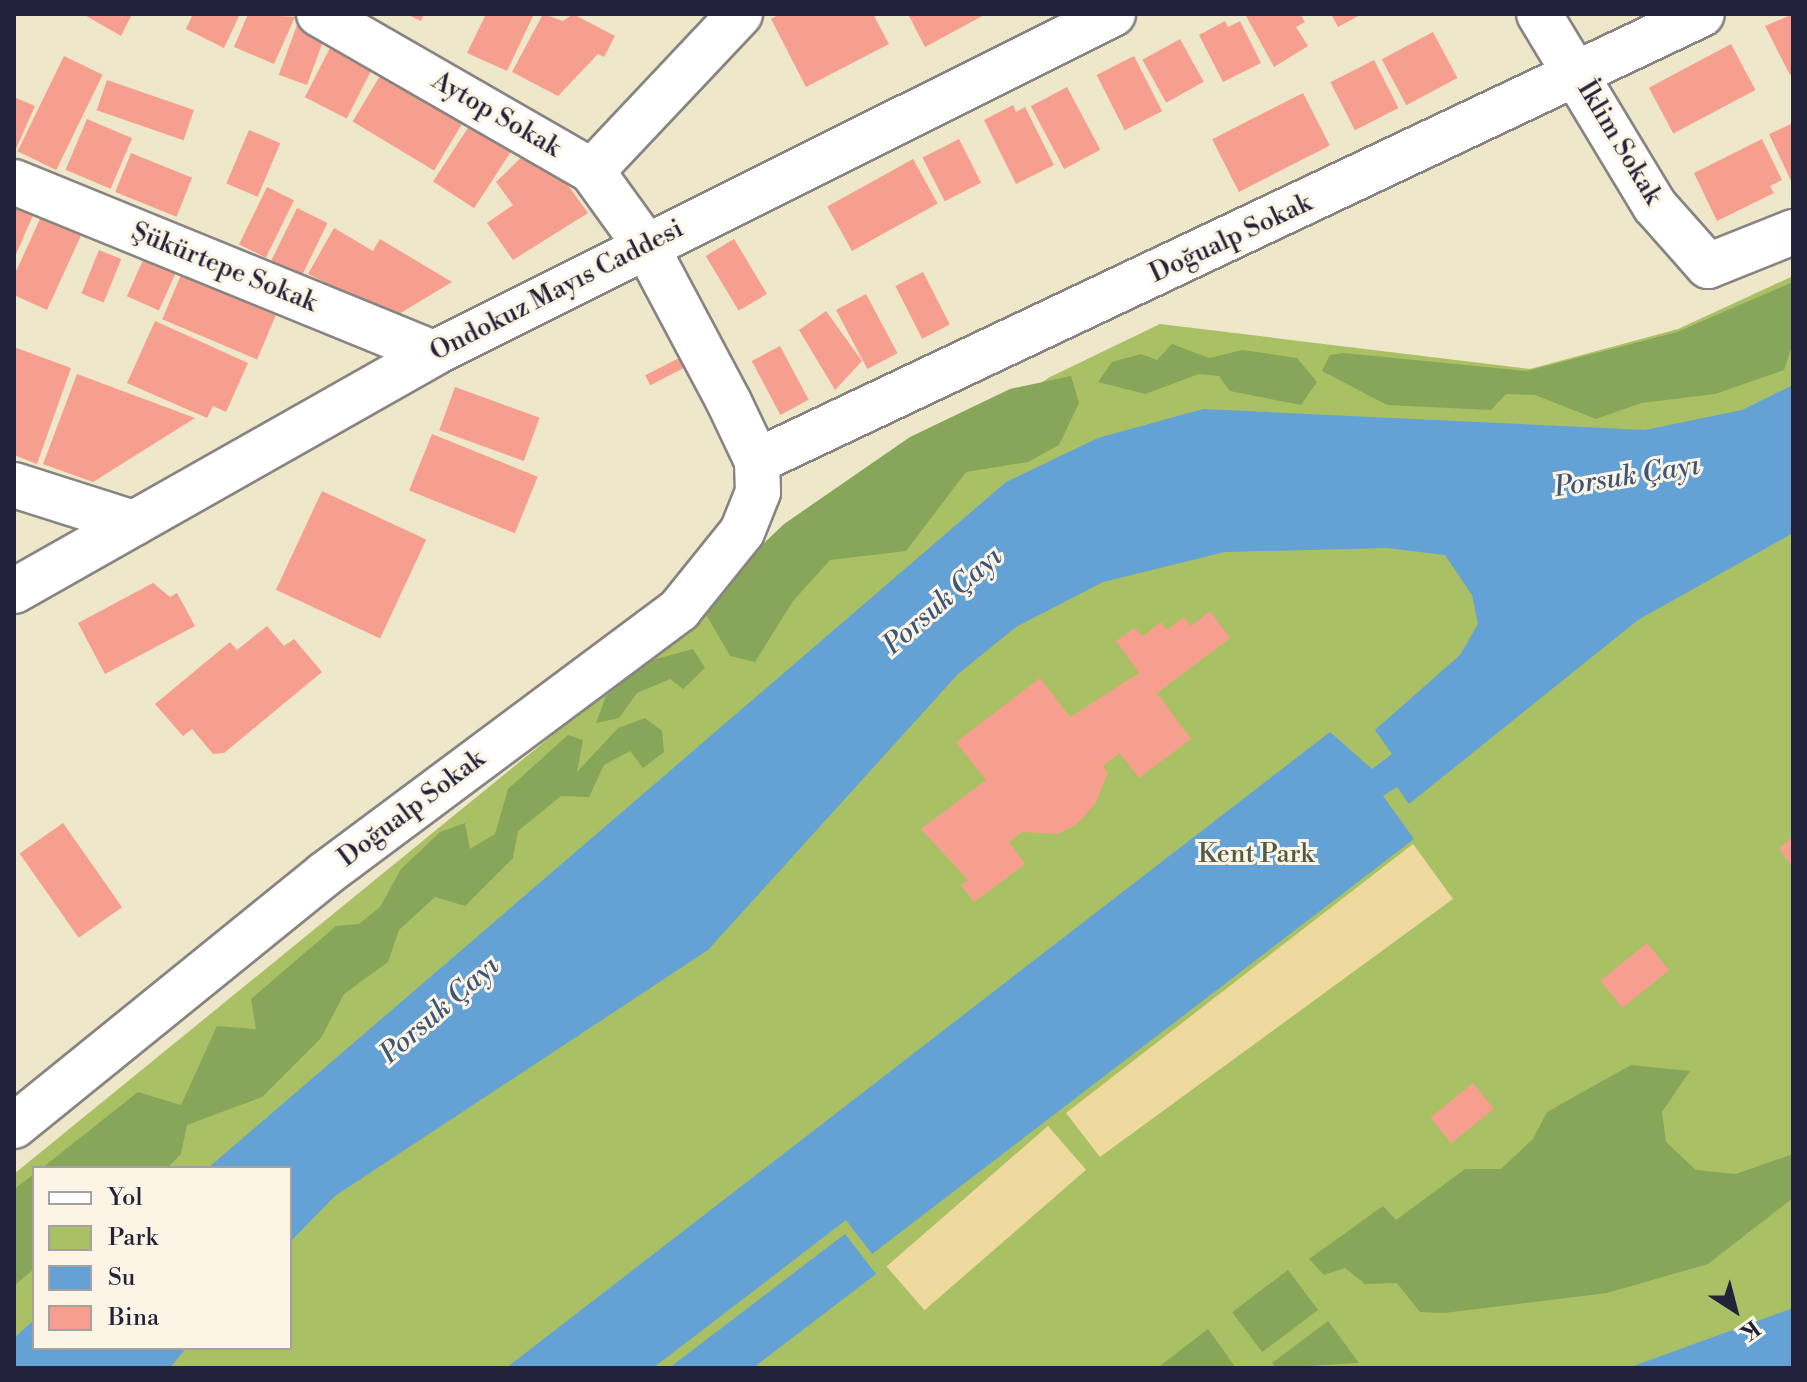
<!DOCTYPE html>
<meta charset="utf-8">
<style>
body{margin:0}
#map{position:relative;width:1807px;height:1382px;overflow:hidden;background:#eee7ca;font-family:"Libre Bodoni",serif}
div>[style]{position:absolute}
.green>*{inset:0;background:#aac064}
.forest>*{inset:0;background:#87a65a;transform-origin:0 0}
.sand>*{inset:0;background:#eeda9e;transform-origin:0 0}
.water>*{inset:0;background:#64a1d5}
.building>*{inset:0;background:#f79f8f;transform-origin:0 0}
.roads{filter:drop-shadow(2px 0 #888482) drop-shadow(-2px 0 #888482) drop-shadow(0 2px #888482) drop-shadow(0 -2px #888482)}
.minor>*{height:44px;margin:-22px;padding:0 22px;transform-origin:22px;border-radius:22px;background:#fff}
span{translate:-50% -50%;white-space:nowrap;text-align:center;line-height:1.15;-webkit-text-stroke:6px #fcf5e5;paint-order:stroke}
.street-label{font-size:26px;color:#22223b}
.park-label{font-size:26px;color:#525949}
.water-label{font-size:28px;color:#3c5579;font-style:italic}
.frame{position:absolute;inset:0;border:16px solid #22223b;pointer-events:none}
.legend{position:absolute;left:32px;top:1166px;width:260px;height:184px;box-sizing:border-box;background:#fcf5e5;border:2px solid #a5a1a1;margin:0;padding:10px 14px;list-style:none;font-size:24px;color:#22223b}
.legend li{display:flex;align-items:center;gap:16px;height:40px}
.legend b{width:40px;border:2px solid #a5a1a1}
.north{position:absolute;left:1695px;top:1270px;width:80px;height:80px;-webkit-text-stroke:6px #fcf5e5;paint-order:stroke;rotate:144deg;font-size:22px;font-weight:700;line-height:32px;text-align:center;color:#22223b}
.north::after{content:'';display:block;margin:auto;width:28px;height:36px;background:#22223b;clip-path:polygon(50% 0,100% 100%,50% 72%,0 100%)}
</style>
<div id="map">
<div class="green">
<i style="clip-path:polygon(evenodd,1793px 276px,1793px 1368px,14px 1368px,14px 1174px,765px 562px,1050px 377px,1160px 324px,1530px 369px,1678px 329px,1793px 276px,34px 1168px,290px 1168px,290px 1348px,34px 1348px,34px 1168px)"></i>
</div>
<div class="forest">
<i style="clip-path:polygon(1793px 282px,1793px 343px,1784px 370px,1715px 394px,1641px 403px,1596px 419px,1535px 395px,1506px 394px,1491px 410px,1387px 405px,1322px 371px,1330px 355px,1344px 353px,1527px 371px,1677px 332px)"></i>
<i style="clip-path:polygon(1172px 344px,1209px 358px,1242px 350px,1297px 358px,1317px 382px,1301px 405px,1230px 391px,1219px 376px,1199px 374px,1145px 394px,1098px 382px,1112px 362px,1141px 354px,1157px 360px)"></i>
<i style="clip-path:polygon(1071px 376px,1079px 403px,1059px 445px,1028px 462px,966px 472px,906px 551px,830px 560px,793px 601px,755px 662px,730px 656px,700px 604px,784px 524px,910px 437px,1010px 389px)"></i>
<i style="clip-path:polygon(693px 649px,705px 668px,683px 689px,670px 679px,637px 693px,619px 718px,596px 723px,606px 696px,649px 661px)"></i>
<i style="clip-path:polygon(645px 718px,662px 731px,664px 752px,643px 768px,630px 751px,604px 765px,589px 797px,561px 796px,518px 831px,513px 858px,465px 906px,435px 897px,399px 930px,388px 962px,344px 994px,321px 1038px,262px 1097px,187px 1125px,181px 1154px,167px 1168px,42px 1168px,138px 1092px,181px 1105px,217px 1026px,256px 1029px,251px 999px,336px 926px,359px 924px,380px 907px,401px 869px,440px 832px,465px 823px,470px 849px,495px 834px,508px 789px,568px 735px,583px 740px,577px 772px,618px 728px)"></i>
<i style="clip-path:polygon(1631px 1065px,1690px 1071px,1662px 1112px,1666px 1142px,1696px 1170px,1736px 1174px,1793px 1154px,1793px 1198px,1708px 1264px,1607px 1293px,1444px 1313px,1420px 1312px,1397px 1283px,1365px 1284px,1345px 1268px,1324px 1275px,1309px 1259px,1383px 1206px,1396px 1220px,1465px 1169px,1501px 1169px,1533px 1139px,1547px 1112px)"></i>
<i style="clip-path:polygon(34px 1174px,34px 1269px,14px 1286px,14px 1189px)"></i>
<i style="left:1288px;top:1270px;width:50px;height:70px;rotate:53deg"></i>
<i style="clip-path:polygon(1328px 1321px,1359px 1363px,1276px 1368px,1272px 1363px)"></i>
<i style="clip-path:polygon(1208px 1329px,1236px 1368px,1157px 1368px)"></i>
</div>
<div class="sand">
<i style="clip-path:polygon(1413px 844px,1453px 899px,1100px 1157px,1066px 1113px)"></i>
<i style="left:1048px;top:1126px;width:58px;height:214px;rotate:49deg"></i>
</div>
<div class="water">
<i style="clip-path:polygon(1793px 385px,1793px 533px,1638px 620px,1409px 804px,1397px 787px,1383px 796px,1414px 839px,872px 1254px,846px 1220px,653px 1368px,506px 1368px,1330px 732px,1372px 769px,1392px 754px,1375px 730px,1460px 655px,1478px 624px,1472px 595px,1445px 555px,1387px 548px,1225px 552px,1103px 582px,1016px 627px,958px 674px,708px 950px,335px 1196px,290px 1242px,290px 1168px,208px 1168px,1006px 482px,1098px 438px,1203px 409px,1645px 430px,1742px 410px)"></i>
<i style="clip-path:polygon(845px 1234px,876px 1274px,753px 1368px,669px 1368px)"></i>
<i style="clip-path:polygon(1793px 1308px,1793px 1368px,1628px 1368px)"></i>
<i style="clip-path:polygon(34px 1320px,34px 1348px,186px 1348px,170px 1368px,14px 1368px,14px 1338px)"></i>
</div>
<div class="building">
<i style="clip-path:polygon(83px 14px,132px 14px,121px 36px)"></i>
<i style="clip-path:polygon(193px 14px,240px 14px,224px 48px,186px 29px)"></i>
<i style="clip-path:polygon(248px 14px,295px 17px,274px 64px,234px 47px)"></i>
<i style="clip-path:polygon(406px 14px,424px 14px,421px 21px)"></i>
<i style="clip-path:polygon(486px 14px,534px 14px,507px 71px,467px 53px)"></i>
<i style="clip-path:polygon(543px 14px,563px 21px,573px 14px,615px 36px,604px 57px,598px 54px,558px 96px,512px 72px)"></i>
<i style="clip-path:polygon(780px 14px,873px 14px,889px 44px,806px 87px,771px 19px)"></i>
<i style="clip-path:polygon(908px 14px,986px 14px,925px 47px)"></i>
<i style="clip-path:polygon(1245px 14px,1300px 14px,1305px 22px,1296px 27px,1308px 46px,1274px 67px)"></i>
<i style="clip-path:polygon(1331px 14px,1362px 14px,1338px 27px)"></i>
<i style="clip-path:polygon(1793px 14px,1793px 73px,1790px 75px,1765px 26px)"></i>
<i style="clip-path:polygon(1225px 21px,1228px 27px,1240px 21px,1261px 63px,1223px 82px,1199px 35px)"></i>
<i style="left:297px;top:25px;width:30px;height:53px;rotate:20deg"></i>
<i style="left:1433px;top:32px;width:52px;height:58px;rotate:62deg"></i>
<i style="left:1180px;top:39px;width:49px;height:43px;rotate:61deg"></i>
<i style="left:333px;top:42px;width:47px;height:62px;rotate:27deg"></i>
<i style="left:1731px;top:44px;width:52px;height:93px;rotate:62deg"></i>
<i style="left:64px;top:56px;width:43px;height:106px;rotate:26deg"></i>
<i style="left:1134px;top:56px;width:62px;height:42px;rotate:63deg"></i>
<i style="left:1374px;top:60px;width:54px;height:49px;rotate:63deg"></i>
<i style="left:383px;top:71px;width:95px;height:59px;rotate:31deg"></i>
<i style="left:107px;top:80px;width:92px;height:32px;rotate:19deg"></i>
<i style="left:1067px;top:87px;width:71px;height:41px;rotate:62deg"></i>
<i style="left:1303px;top:93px;width:59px;height:102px;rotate:63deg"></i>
<i style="clip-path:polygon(14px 97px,35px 106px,16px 149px,14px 148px)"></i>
<i style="clip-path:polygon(1013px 105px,1016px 112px,1025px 107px,1054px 165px,1016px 184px,984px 120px)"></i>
<i style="left:475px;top:117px;width:49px;height:77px;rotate:33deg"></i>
<i style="left:87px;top:119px;width:49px;height:55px;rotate:23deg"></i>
<i style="clip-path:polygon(1793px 123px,1793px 185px,1769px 134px)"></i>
<i style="left:249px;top:130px;width:34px;height:58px;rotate:23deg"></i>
<i style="left:959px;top:139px;width:49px;height:41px;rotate:63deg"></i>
<i style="clip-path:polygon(1762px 139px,1782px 180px,1770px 186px,1774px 193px,1717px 221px,1694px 173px)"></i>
<i style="clip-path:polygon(531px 148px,544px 152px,588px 213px,513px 260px,487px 223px,513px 205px,496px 182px)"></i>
<i style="left:131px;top:153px;width:66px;height:42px;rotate:22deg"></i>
<i style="left:913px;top:159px;width:51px;height:98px;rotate:61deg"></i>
<i style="left:267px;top:187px;width:30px;height:64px;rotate:26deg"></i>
<i style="clip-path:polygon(14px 196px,37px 206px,14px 259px)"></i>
<i style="left:297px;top:208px;width:34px;height:59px;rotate:26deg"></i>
<i style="clip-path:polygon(44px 210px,84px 229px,47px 310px,14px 295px,14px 276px)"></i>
<i style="clip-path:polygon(334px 228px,373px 251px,380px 239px,452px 282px,394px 317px,308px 274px)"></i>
<i style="left:734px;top:239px;width:64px;height:33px;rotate:59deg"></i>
<i style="left:99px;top:250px;width:24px;height:47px;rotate:22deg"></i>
<i style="left:144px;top:258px;width:35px;height:42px;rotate:24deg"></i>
<i style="left:923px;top:272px;width:59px;height:31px;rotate:63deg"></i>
<i style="left:181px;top:275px;width:103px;height:48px;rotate:23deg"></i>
<i style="left:866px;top:294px;width:67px;height:34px;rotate:62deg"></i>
<i style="clip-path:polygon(826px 311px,862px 361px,835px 390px,799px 330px)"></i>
<i style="clip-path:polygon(155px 321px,248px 363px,226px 412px,213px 406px,207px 418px,127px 383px)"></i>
<i style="left:780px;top:346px;width:61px;height:32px;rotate:62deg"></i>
<i style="clip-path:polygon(14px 347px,71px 368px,37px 464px,14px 455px)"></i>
<i style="left:687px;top:354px;width:11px;height:47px;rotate:63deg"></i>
<i style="clip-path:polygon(77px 374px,195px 418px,93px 482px,43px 464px)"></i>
<i style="left:455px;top:387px;width:90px;height:46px;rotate:20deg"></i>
<i style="left:432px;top:434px;width:114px;height:61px;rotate:22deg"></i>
<i style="left:322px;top:491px;width:115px;height:109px;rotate:25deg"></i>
<i style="clip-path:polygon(153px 583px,170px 597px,177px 593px,195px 626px,105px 674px,78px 623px)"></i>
<i style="clip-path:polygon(1210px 611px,1230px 638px,1157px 693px,1191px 739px,1139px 778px,1120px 753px,1103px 766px,1108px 773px,1095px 804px,1076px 825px,1057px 834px,1022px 832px,1009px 842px,1025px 864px,974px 902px,961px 885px,968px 880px,921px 829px,986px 780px,956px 742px,1040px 678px,1070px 717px,1139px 673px,1116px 641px,1134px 628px,1143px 636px,1161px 622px,1167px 630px,1184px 617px,1191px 626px)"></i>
<i style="clip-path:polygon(267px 626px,284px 646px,294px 639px,322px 672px,224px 753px,213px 754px,192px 729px,183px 736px,155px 704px,230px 642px,237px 650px)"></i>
<i style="left:63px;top:823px;width:103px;height:53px;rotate:55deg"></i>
<i style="clip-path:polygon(1793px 837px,1793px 868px,1779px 848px)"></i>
<i style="left:1647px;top:943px;width:35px;height:60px;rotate:51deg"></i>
<i style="left:1473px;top:1083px;width:33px;height:55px;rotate:51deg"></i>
</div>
<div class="roads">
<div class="minor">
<i style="left:1539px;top:14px;width:224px;rotate:58.9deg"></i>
<i style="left:1655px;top:206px;width:80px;rotate:48.5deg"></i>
<i style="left:1708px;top:266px;width:92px;rotate:-21.8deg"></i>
<i style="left:592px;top:171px;width:216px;rotate:-46.7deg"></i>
<i style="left:14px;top:182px;width:453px;rotate:22.2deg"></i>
<i style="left:757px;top:461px;width:1045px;rotate:-25.31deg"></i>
<i style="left:14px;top:485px;width:126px;rotate:17.6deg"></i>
<i style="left:14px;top:591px;width:483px;rotate:-29.5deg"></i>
<i style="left:434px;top:353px;width:759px;rotate:-26.53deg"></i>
<i style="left:14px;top:1126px;width:400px;rotate:-39deg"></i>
<i style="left:325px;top:874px;width:442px;rotate:-36.7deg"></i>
<i style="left:679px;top:610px;width:100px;rotate:-51.1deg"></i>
<i style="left:742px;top:532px;width:43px;rotate:-68.2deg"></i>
<i style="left:758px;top:492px;width:31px;rotate:-92deg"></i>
<i style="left:757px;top:461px;width:65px;rotate:-115.4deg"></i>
<i style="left:729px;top:402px;width:177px;rotate:-118deg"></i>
<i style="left:646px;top:246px;width:92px;rotate:-125.8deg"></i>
<i style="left:592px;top:171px;width:315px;rotate:-150.1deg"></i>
</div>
</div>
<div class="street-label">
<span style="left:496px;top:115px;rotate:30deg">Aytop Sokak</span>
<span style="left:1619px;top:143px;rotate:59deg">İklim Sokak</span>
<span style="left:1231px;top:239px;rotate:-25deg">Doğualp Sokak</span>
<span style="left:224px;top:268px;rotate:22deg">Şükürtepe Sokak</span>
<span style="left:557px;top:291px;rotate:-27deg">Ondokuz Mayıs Caddesi</span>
<span style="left:412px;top:809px;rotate:-37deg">Doğualp Sokak</span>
</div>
<div class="park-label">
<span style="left:1256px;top:855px">Kent Park</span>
</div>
<div class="water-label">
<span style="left:1627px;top:477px;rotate:-9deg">Porsuk Çayı</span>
<span style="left:943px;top:601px;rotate:-41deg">Porsuk Çayı</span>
<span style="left:440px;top:1010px;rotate:-41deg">Porsuk Çayı</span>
</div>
<div class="frame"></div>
<ul class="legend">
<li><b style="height:10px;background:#fff"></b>Yol</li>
<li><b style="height:22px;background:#aac064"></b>Park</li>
<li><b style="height:22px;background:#64a1d5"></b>Su</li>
<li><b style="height:22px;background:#f79f8f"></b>Bina</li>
</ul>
<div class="north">K</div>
</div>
